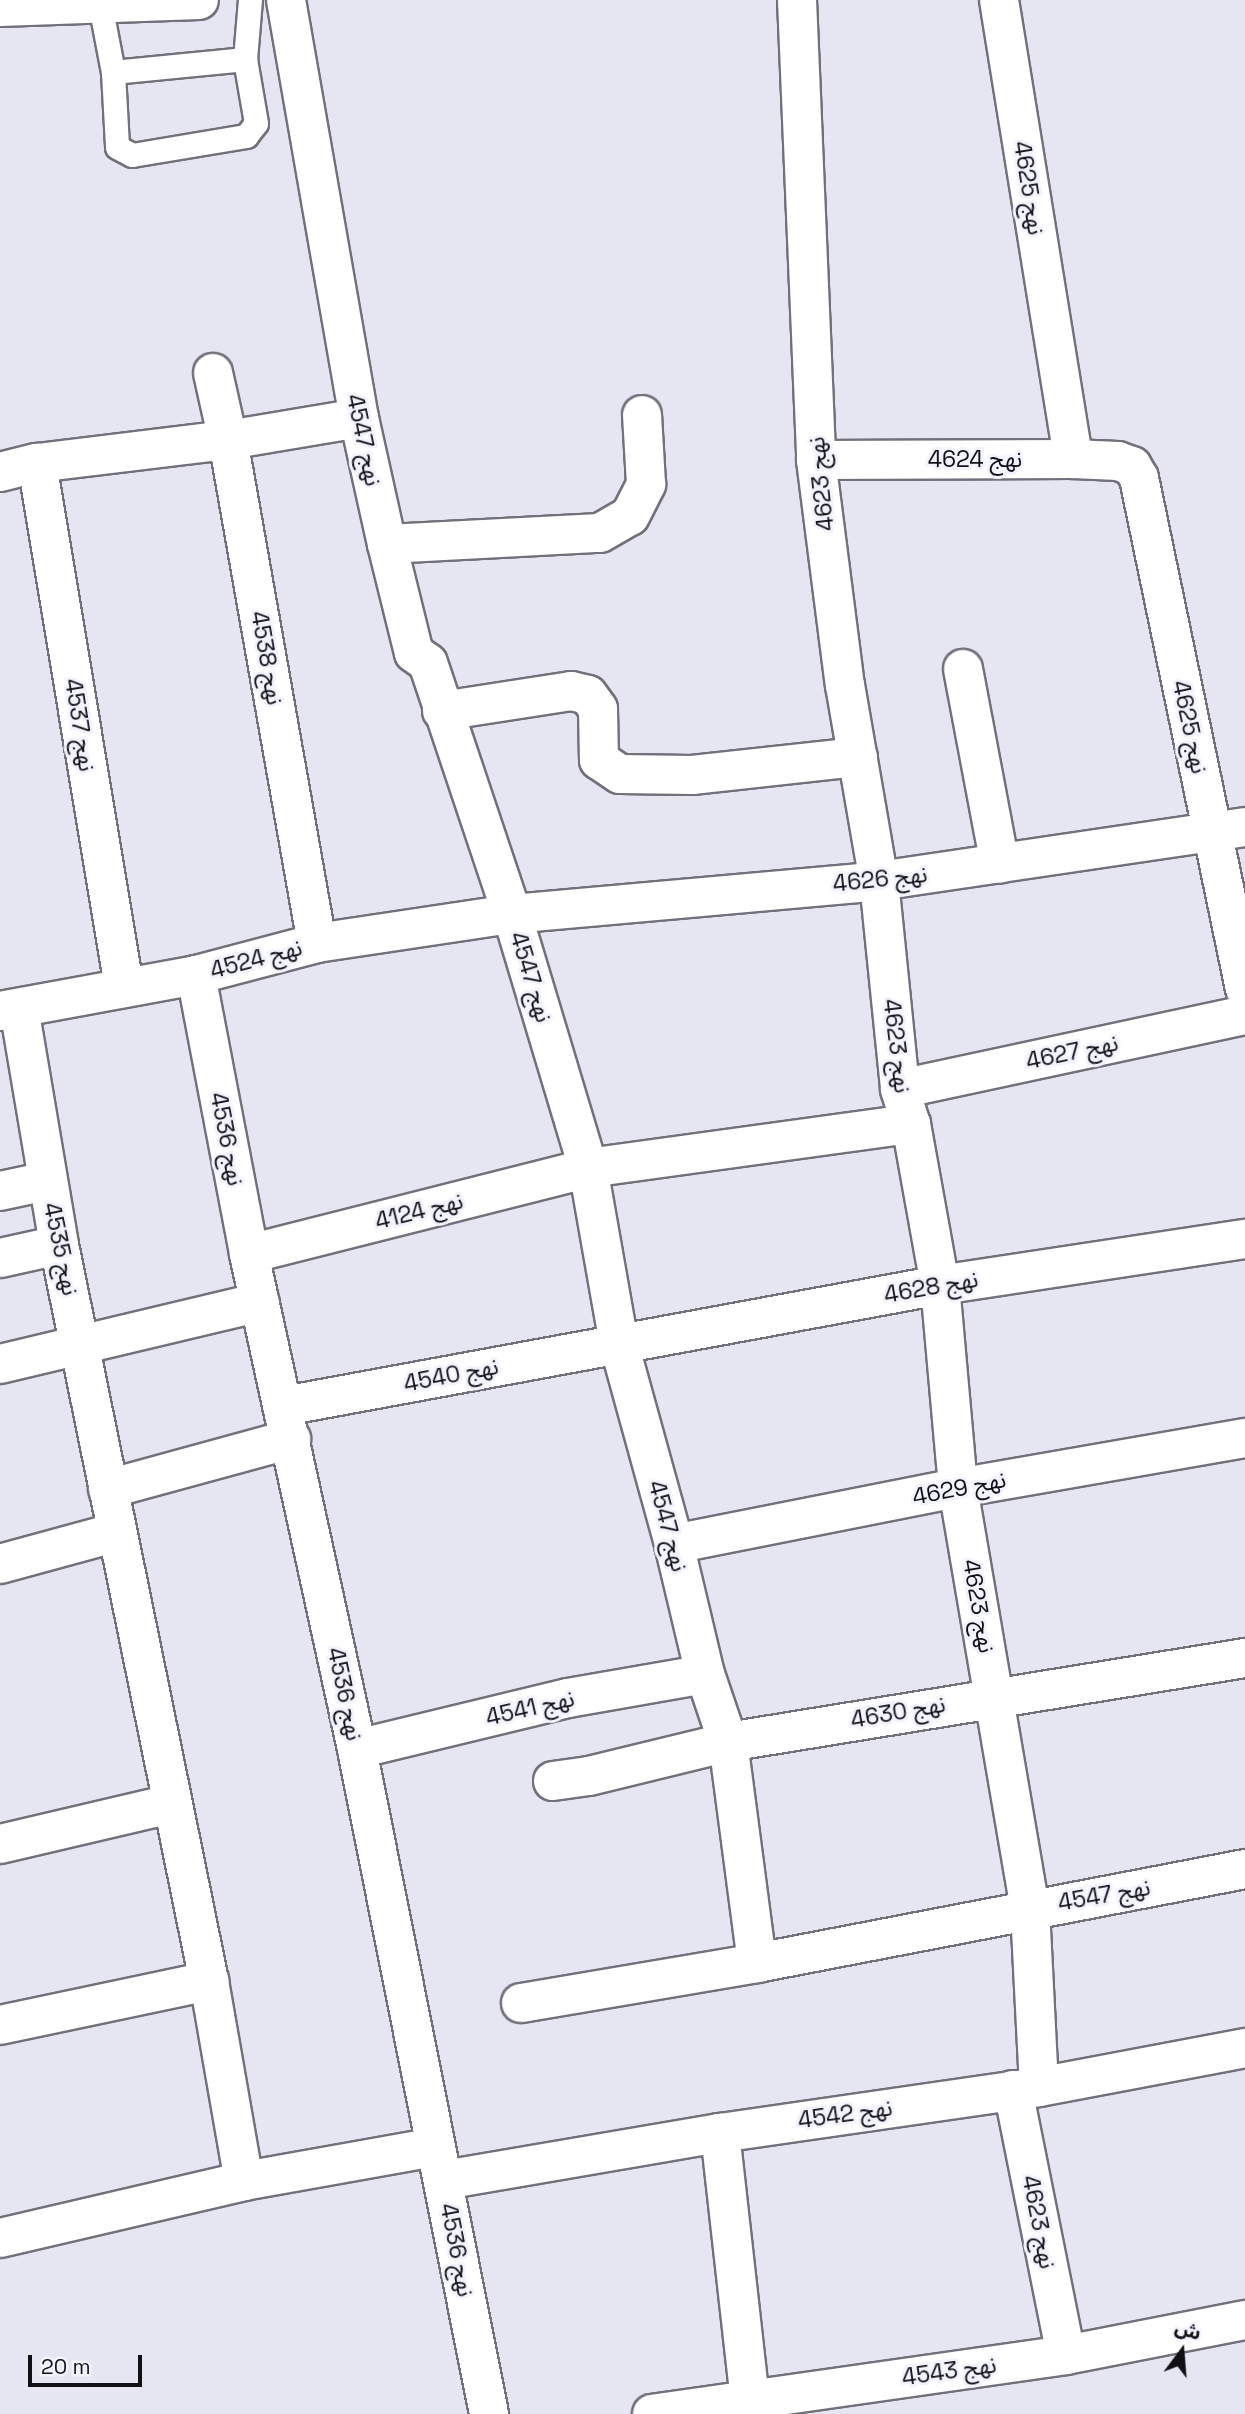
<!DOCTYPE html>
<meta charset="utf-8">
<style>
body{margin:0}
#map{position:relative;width:1245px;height:2414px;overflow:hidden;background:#e6e5f2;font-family:"Space Grotesk","Noto Sans Arabic",sans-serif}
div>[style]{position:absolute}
.roads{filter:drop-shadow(2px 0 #71707b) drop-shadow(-2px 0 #71707b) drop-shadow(0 2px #71707b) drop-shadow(0 -2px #71707b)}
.lane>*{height:23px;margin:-11.5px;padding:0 11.5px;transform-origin:11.5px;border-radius:11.5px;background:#fff}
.street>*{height:38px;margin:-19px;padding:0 19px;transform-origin:19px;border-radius:19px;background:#fff}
.secondary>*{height:38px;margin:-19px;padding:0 19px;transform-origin:19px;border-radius:19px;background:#fff}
span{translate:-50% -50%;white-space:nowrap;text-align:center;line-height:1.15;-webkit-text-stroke:6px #f3f3ff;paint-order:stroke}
.street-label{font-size:23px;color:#111115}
.north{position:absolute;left:1147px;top:2316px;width:70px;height:70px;-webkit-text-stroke:5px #f3f3ff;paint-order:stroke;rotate:16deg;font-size:19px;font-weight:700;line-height:28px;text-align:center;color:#111115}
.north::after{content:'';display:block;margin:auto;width:24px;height:32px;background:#111115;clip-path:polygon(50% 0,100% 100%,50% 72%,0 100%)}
.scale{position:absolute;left:28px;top:2355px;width:114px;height:32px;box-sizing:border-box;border:4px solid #111115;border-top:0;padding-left:9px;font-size:21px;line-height:24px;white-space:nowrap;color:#111115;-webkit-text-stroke:5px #f3f3ff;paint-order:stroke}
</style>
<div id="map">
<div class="roads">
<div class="lane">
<i style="left:100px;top:4px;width:69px;rotate:79.2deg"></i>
<i style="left:113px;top:72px;width:133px;rotate:-5.6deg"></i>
<i style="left:245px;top:59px;width:59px;rotate:-85.2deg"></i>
<i style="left:113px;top:72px;width:75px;rotate:86.9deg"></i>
<i style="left:117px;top:147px;width:17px;rotate:28deg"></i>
<i style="left:132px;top:155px;width:116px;rotate:-9.5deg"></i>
<i style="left:246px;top:136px;width:16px;rotate:-52deg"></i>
<i style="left:256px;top:123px;width:65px;rotate:-99.8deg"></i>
</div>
<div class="street">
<i style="left:286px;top:0;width:424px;rotate:80.1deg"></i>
<i style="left:359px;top:418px;width:129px;rotate:77.5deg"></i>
<i style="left:387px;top:544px;width:112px;rotate:76.1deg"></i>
<i style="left:414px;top:653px;width:17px;rotate:36deg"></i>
<i style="left:428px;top:663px;width:265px;rotate:71.5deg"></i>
<i style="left:512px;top:914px;width:265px;rotate:73.3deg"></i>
<i style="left:588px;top:1168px;width:179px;rotate:80deg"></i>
<i style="left:619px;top:1344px;width:207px;rotate:74.6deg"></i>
<i style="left:674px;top:1544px;width:134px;rotate:76.6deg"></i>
<i style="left:705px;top:1674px;width:72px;rotate:71.3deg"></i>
<i style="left:728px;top:1742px;width:223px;rotate:82.5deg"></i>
<i style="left:797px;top:0;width:460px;rotate:87.6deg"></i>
<i style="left:816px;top:460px;width:227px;rotate:82.7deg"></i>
<i style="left:845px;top:685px;width:199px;rotate:80.2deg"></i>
<i style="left:879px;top:881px;width:209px;rotate:84.2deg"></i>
<i style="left:900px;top:1089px;width:37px;rotate:73deg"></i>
<i style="left:911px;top:1124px;width:164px;rotate:79.8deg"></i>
<i style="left:940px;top:1285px;width:204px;rotate:84.9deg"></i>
<i style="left:958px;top:1488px;width:427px;rotate:80.3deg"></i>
<i style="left:1030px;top:1909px;width:178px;rotate:87.1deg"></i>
<i style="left:999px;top:0;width:465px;rotate:80.8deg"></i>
<i style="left:213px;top:373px;width:69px;rotate:77.4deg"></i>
<i style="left:228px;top:440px;width:511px;rotate:79.97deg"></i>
<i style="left:816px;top:460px;width:257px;rotate:-0.2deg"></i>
<i style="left:1073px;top:459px;width:45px;rotate:2.5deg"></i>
<i style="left:1118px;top:461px;width:15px;rotate:20deg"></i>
<i style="left:1132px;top:466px;width:14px;rotate:60deg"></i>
<i style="left:1139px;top:478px;width:522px;rotate:78.28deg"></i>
<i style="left:37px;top:463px;width:531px;rotate:80.57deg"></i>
<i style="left:0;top:472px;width:38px;rotate:-14deg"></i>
<i style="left:37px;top:463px;width:192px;rotate:-6.9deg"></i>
<i style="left:228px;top:440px;width:133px;rotate:-9.5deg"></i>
<i style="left:387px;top:544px;width:213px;rotate:-3deg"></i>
<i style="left:600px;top:533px;width:34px;rotate:-30deg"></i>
<i style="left:630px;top:516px;width:36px;rotate:-63deg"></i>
<i style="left:646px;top:484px;width:69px;rotate:-93.3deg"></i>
<i style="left:963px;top:669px;width:198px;rotate:79.3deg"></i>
<i style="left:442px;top:711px;width:131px;rotate:-8.8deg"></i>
<i style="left:571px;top:691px;width:17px;rotate:13deg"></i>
<i style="left:588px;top:695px;width:17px;rotate:54deg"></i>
<i style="left:598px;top:709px;width:51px;rotate:88.9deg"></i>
<i style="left:599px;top:760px;width:25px;rotate:34deg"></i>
<i style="left:620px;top:774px;width:72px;rotate:0.8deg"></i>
<i style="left:692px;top:775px;width:167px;rotate:-6.2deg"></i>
<i style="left:196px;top:975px;width:284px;rotate:79.2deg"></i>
<i style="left:249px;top:1254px;width:507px;rotate:77.69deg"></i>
<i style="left:357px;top:1749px;width:678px;rotate:78.77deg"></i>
<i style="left:19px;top:1008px;width:240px;rotate:80.4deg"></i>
<i style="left:59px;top:1245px;width:751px;rotate:78.48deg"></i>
<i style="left:209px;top:1981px;width:203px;rotate:80.1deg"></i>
<i style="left:0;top:1011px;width:199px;rotate:-10.4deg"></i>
<i style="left:196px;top:975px;width:125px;rotate:-14.8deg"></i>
<i style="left:317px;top:943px;width:197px;rotate:-8.5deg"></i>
<i style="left:512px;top:914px;width:368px;rotate:-5.1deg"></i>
<i style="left:879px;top:881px;width:370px;rotate:-8.4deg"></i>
<i style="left:900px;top:1089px;width:353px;rotate:-12.1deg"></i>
<i style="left:0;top:1191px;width:48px;rotate:-12deg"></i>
<i style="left:249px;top:1254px;width:350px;rotate:-14.2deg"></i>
<i style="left:588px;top:1168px;width:326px;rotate:-7.8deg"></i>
<i style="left:0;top:1258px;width:60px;rotate:-12.4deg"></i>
<i style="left:0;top:1364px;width:267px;rotate:-13.4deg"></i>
<i style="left:284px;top:1406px;width:667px;rotate:-10.45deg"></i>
<i style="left:940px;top:1285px;width:308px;rotate:-8.6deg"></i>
<i style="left:108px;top:1489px;width:190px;rotate:-15.3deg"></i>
<i style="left:674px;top:1544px;width:289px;rotate:-11.2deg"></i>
<i style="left:958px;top:1488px;width:291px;rotate:-9.9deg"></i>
<i style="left:0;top:1564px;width:121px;rotate:-15.3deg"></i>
<i style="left:357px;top:1749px;width:217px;rotate:-13.6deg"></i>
<i style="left:568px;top:1698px;width:139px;rotate:-9.9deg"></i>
<i style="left:553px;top:1781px;width:36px;rotate:-8deg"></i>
<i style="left:589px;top:1776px;width:143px;rotate:-13.7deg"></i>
<i style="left:728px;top:1742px;width:524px;rotate:-9.23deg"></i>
<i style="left:0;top:1844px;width:176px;rotate:-13.2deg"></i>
<i style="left:521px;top:2003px;width:239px;rotate:-9.6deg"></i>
<i style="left:757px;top:1963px;width:497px;rotate:-10.9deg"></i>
<i style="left:0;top:2025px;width:214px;rotate:-11.9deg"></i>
<i style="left:1013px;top:2090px;width:270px;rotate:78.7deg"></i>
<i style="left:720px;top:2133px;width:268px;rotate:83.6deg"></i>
<i style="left:444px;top:2180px;width:280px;rotate:-9.7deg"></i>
<i style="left:720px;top:2133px;width:322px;rotate:-8.2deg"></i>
<i style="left:1039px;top:2087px;width:210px;rotate:-10.7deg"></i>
<i style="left:0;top:2238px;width:251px;rotate:-13.1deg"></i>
<i style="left:244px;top:2181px;width:194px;rotate:-10.1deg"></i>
<i style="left:652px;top:2414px;width:418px;rotate:-8.1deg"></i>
<i style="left:1066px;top:2355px;width:182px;rotate:-11.1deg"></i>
</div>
<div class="secondary">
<i style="left:0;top:7px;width:199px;rotate:-2deg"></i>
</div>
</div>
<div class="street-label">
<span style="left:1029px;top:188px;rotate:81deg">نهج 4625</span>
<span style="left:364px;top:440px;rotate:78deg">نهج 4547</span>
<span style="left:975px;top:459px">نهج 4624</span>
<span style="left:821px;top:484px;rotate:-96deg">نهج 4623</span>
<span style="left:267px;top:658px;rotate:80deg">نهج 4538</span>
<span style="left:80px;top:725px;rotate:81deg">نهج 4537</span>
<span style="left:1190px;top:727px;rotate:78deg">نهج 4625</span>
<span style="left:880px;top:879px;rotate:-6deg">نهج 4626</span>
<span style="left:256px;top:959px;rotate:-15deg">نهج 4524</span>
<span style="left:531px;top:977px;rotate:73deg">نهج 4547</span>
<span style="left:897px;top:1046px;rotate:83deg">نهج 4623</span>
<span style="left:1072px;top:1052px;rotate:-12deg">نهج 4627</span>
<span style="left:227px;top:1139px;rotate:79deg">نهج 4536</span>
<span style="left:419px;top:1211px;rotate:-14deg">نهج 4124</span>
<span style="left:61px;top:1249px;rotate:78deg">نهج 4535</span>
<span style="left:931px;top:1287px;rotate:-10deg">نهج 4628</span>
<span style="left:451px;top:1375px;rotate:-11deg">نهج 4540</span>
<span style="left:959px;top:1488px;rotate:-11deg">نهج 4629</span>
<span style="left:668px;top:1526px;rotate:75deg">نهج 4547</span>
<span style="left:979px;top:1606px;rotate:80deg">نهج 4623</span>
<span style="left:345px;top:1694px;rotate:78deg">نهج 4536</span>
<span style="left:530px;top:1708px;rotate:-13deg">نهج 4541</span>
<span style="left:898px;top:1712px;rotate:-10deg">نهج 4630</span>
<span style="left:1104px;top:1895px;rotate:-10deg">نهج 4547</span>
<span style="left:845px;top:2114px;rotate:-8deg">نهج 4542</span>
<span style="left:1039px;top:2222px;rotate:79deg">نهج 4623</span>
<span style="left:457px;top:2250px;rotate:79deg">نهج 4536</span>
<span style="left:949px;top:2371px;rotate:-8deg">نهج 4543</span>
</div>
<div class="north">ش</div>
<div class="scale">20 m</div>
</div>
